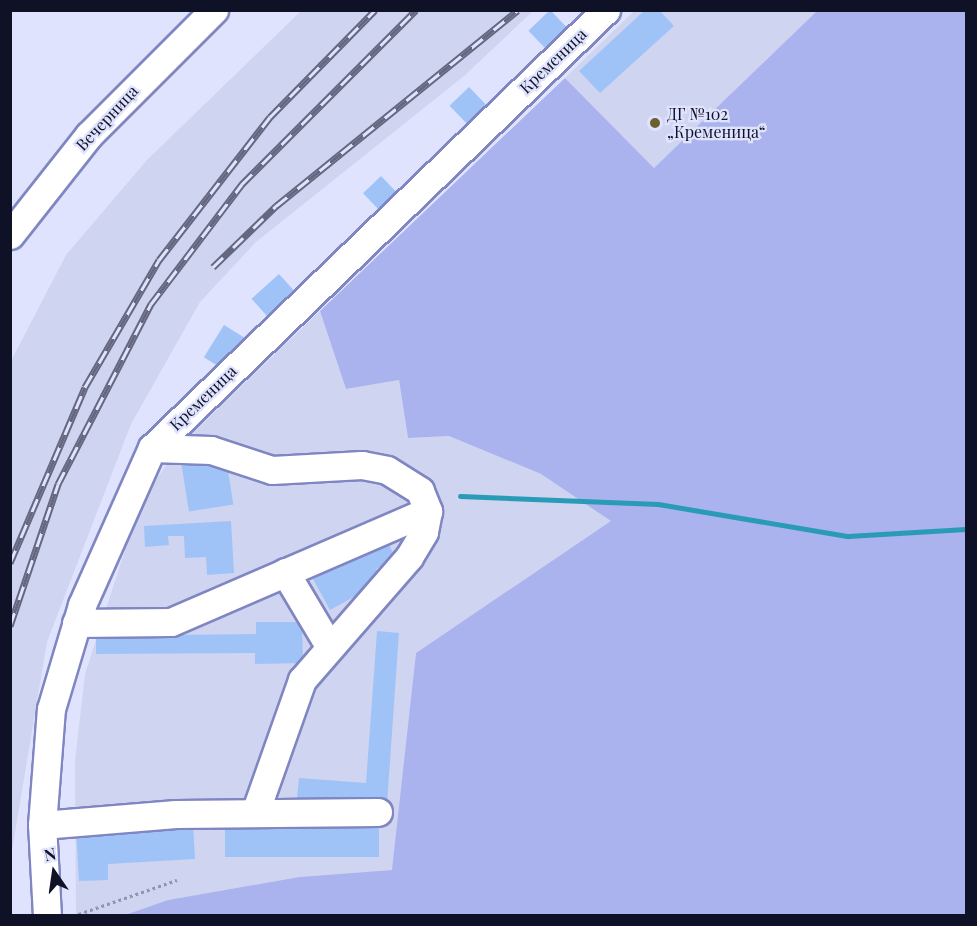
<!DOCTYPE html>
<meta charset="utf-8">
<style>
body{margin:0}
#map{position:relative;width:977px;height:926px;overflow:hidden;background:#dfe3fd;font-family:"Playfair Display",serif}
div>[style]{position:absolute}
.built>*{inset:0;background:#cfd4f1}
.green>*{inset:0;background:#aab3ed}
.stream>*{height:5px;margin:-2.5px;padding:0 2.5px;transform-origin:2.5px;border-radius:2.5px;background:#2a9bb6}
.building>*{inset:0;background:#a0c3f7;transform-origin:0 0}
.path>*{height:3px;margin-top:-1.5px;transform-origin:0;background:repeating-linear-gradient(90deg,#9295ae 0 3px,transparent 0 6px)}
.roads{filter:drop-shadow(2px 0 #7f86c1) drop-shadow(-2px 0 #7f86c1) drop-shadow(0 2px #7f86c1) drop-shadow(0 -2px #7f86c1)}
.minor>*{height:27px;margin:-13.5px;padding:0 13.5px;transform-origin:13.5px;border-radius:13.5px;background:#fff}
.rail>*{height:7px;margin-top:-3.5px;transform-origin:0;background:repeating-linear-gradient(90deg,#dfe3fd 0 14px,#64677f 0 28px);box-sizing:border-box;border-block:2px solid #64677f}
.dots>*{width:16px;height:16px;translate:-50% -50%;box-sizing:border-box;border:3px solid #dfe3fd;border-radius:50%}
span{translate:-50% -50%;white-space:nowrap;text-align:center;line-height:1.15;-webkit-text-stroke:4.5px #dfe3fd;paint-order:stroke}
.street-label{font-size:16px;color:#0f1127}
.poi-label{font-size:16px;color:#0f1127}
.left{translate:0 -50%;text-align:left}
.frame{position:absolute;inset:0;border:12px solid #0f1127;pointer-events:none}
.north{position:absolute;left:24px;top:842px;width:60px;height:60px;-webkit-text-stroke:4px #dfe3fd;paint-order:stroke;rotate:347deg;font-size:16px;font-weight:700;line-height:24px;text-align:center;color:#0f1127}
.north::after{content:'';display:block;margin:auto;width:21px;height:27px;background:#0f1127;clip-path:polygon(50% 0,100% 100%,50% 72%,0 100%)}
</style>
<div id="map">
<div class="built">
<i style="clip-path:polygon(301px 11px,533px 11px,464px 76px,256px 242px,200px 302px,131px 424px,47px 642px,11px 856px,11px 361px,66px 255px,147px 160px)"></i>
<i style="clip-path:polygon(634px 11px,817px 11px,654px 168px,565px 78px)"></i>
<i style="clip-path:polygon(320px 311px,346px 389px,399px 380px,408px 438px,449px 436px,541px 474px,612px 521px,416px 653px,393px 870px,299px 877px,168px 900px,125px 915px,76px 916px,75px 761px,85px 674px,140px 504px,179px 446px)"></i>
</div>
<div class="green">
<i style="clip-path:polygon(817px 11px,966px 11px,966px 915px,125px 915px,168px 900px,299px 877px,392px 870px,416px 653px,611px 521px,541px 474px,449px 436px,408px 438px,399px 380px,346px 389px,320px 311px,565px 78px,654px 168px)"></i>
</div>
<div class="stream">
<i style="left:460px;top:496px;width:198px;rotate:2.3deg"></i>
<i style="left:658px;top:504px;width:193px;rotate:9.6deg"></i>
<i style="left:848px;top:536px;width:118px;rotate:-3.4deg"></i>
</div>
<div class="building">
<i style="left:550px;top:10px;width:30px;height:30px;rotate:46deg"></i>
<i style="clip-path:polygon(645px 10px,659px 10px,674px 26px,600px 93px,579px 71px)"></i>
<i style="left:469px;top:87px;width:33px;height:27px;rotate:46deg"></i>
<i style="left:381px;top:176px;width:28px;height:25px;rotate:46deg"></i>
<i style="left:279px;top:274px;width:30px;height:37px;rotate:48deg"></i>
<i style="left:224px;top:325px;width:28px;height:38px;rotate:32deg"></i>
<i style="left:226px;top:458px;width:47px;height:45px;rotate:81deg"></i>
<i style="clip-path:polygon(231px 521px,234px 573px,207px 575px,206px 557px,185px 558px,184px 536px,168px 536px,169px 545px,145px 547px,144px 526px)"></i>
<i style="clip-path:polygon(385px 538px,396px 558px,376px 569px,383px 581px,330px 610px,313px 579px)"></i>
<i style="clip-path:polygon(256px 622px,302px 622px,303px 663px,255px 664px,255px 653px,96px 654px,96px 636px,256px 634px)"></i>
<i style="clip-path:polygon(377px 631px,399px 633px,387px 804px,297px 798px,299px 778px,366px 783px)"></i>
<i style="left:225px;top:820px;width:154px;height:37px"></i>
<i style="clip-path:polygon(193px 823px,195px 859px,108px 864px,108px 880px,79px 881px,76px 830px)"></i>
</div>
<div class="path">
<i style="left:73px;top:916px;width:110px;rotate:-19.1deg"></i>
</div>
<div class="roads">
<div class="minor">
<i style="left:10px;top:235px;width:127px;rotate:-51.7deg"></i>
<i style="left:89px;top:135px;width:177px;rotate:-45deg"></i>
<i style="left:152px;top:448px;width:59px;rotate:1.9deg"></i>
<i style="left:211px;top:450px;width:64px;rotate:18.2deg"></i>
<i style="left:272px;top:470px;width:90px;rotate:-3.2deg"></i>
<i style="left:362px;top:465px;width:25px;rotate:11deg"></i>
<i style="left:387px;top:470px;width:39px;rotate:32deg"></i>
<i style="left:420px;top:491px;width:22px;rotate:68deg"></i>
<i style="left:428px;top:511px;width:21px;rotate:101deg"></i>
<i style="left:424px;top:532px;width:29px;rotate:121deg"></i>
<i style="left:409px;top:557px;width:163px;rotate:131deg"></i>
<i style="left:302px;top:680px;width:141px;rotate:109.5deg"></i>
<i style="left:285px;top:572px;width:84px;rotate:59.2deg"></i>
<i style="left:76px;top:623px;width:95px;rotate:-0.6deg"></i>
<i style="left:171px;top:622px;width:280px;rotate:-23.4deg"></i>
<i style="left:42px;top:825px;width:134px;rotate:-4.7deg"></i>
<i style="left:176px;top:814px;width:202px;rotate:-0.6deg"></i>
<i style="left:47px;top:916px;width:91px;rotate:-93.1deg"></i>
<i style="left:42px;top:825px;width:116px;rotate:-85.6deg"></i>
<i style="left:51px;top:709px;width:109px;rotate:-73.4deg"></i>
<i style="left:82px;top:605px;width:172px;rotate:-66deg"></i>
<i style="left:152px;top:448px;width:631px;rotate:-43.97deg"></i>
</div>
</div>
<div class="rail">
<i style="left:213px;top:267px;width:88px;rotate:-44.1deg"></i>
<i style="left:276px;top:206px;width:311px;rotate:-39deg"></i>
<i style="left:10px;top:563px;width:191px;rotate:-66.9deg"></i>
<i style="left:85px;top:387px;width:147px;rotate:-59.8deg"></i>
<i style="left:159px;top:260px;width:181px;rotate:-52.2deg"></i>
<i style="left:270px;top:117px;width:150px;rotate:-45.5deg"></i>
<i style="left:10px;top:626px;width:150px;rotate:-71.3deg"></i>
<i style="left:58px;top:484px;width:203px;rotate:-62.7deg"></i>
<i style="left:151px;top:304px;width:151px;rotate:-52.8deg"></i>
<i style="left:242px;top:184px;width:246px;rotate:-45deg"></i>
</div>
<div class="dots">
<i style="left:655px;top:123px;background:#6b612e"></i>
</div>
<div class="street-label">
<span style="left:553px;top:61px;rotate:-44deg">Кременица</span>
<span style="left:107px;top:118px;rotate:-47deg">Вечерница</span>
<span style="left:203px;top:398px;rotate:-44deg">Кременица</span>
</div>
<div class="poi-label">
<span class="left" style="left:667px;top:123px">ДГ №102<br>„Кременица“</span>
</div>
<div class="frame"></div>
<div class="north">N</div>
</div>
